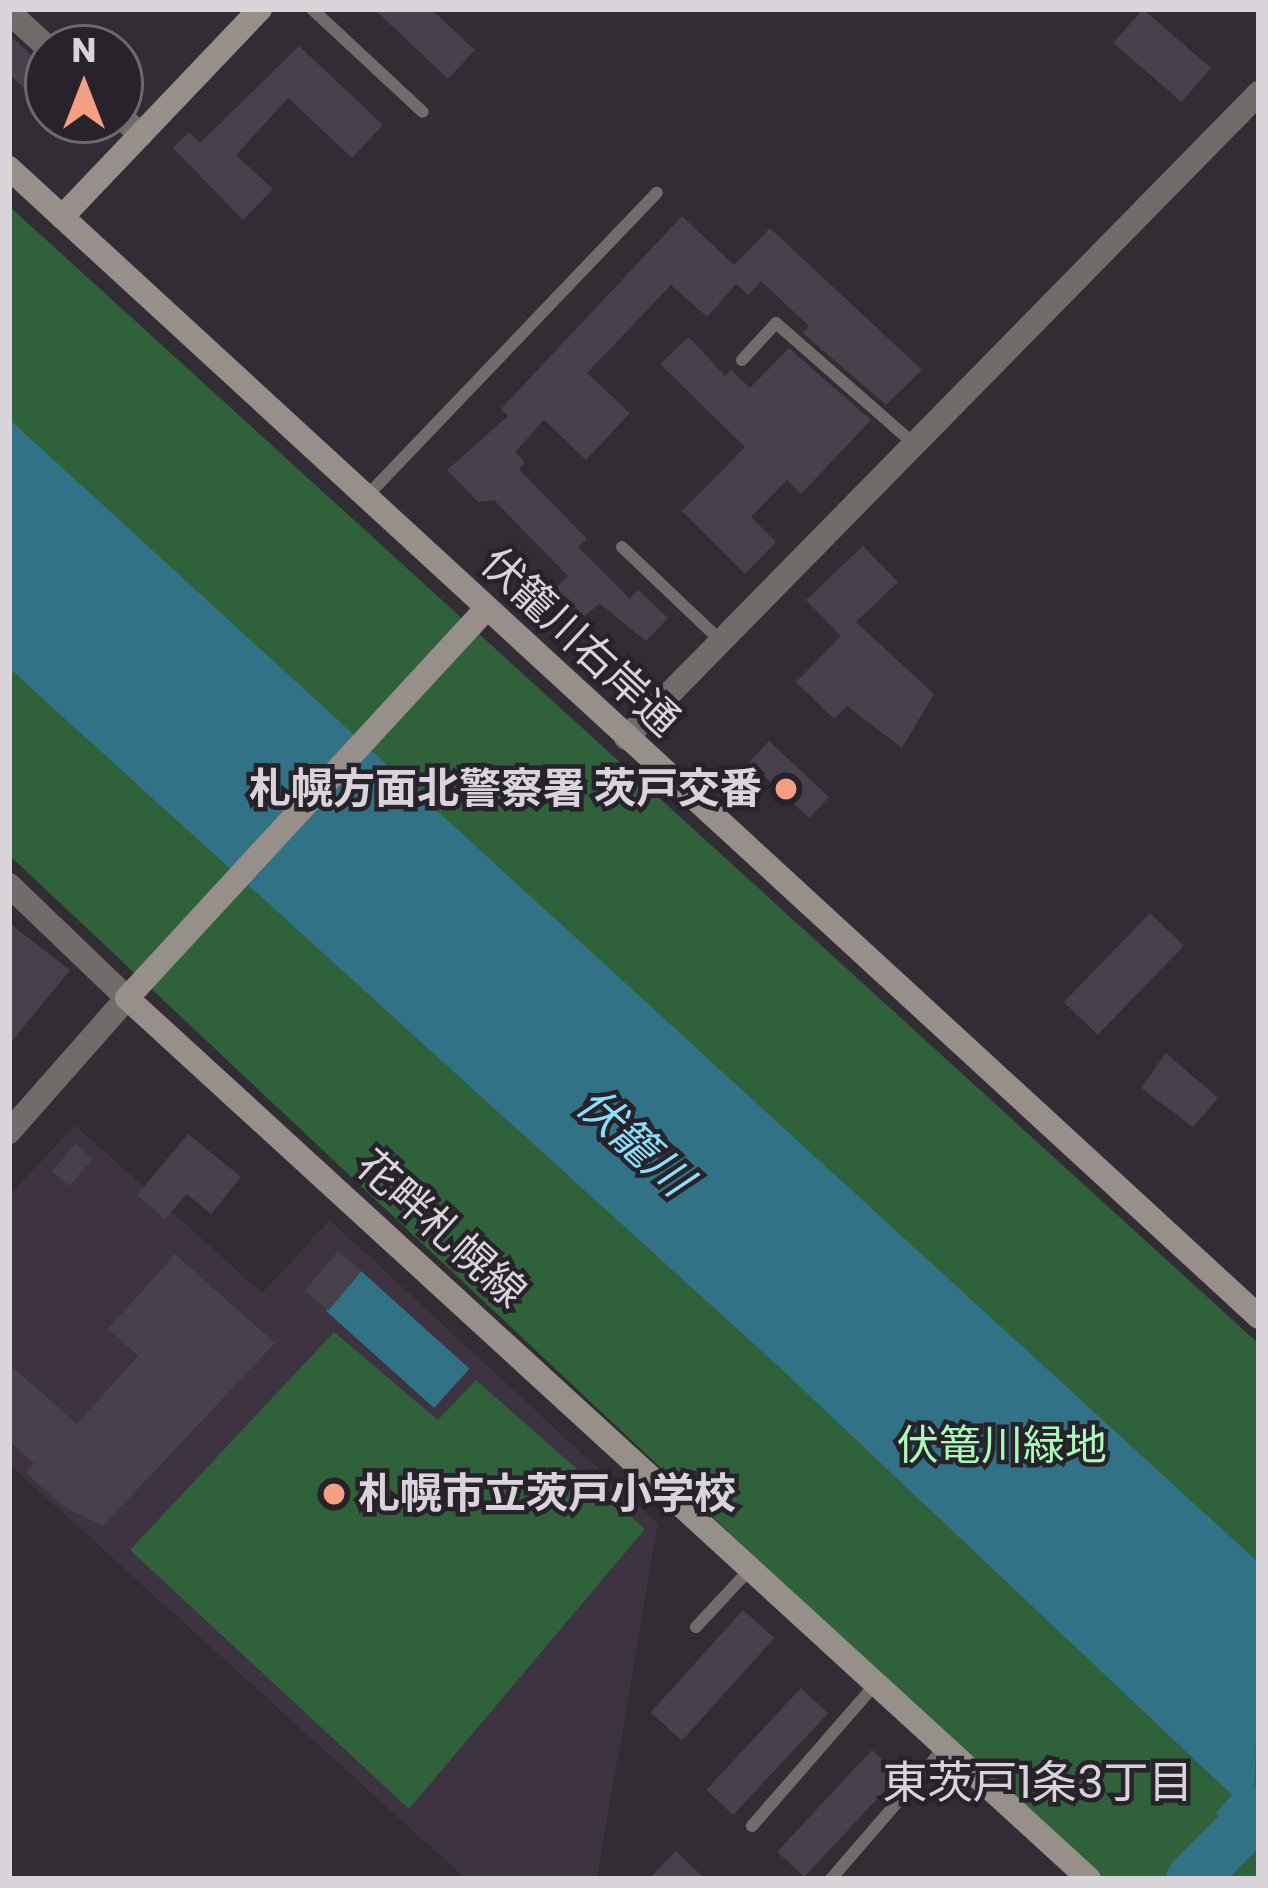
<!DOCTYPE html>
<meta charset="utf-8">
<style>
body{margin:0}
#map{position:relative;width:1268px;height:1888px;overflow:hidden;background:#322c34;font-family:Poppins,"Noto Sans JP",sans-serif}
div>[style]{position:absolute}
.built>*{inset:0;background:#3d3341}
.green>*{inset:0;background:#2f613b}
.water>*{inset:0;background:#317286;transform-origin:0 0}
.river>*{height:51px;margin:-25.5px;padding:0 25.5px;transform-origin:25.5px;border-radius:25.5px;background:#317286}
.building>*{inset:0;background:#46414b;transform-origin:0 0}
.lane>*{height:12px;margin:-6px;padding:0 6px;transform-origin:6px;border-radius:6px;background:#716c69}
.street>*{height:24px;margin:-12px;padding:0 12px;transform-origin:12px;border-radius:12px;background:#716c69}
.secondary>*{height:24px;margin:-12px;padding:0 12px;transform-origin:12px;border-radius:12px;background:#968f8a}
.dots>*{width:33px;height:33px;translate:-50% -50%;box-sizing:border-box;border:6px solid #28222a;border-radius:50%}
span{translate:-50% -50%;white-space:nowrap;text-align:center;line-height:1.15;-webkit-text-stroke:9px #28222a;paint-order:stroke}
.street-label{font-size:42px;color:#d8d4da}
.poi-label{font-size:42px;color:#d8d4da;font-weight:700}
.right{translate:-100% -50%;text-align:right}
.left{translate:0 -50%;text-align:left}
.park-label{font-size:42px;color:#a8fbb8}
.water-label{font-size:45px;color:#8adffb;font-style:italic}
.neighbourhood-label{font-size:45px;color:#d8d4da}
.frame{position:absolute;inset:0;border:12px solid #d8d4da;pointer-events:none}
.north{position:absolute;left:24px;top:24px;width:120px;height:120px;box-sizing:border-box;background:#28222a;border:3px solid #6e6970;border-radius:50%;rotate:0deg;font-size:33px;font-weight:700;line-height:48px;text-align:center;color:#d8d4da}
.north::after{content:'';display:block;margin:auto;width:42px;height:54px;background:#f39f84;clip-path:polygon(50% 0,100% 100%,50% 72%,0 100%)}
</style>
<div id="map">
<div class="built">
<i style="clip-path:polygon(75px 1125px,262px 1293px,330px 1220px,658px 1524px,597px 1879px,466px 1879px,9px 1464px,9px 1196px)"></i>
</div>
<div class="green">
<i style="clip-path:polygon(9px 206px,1259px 1344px,1259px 1879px,1098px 1879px,9px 855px)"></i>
<i style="clip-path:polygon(334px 1332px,438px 1420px,476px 1380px,645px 1529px,409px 1809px,130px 1550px)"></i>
</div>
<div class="water">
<i style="clip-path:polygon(9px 419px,1259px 1563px,1254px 1848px,1246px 1841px,1239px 1849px,1217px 1828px,1224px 1820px,1216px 1813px,1232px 1795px,777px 1365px,9px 668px)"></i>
<i style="left:361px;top:1271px;width:146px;height:53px;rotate:42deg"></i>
</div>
<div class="river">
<i style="left:1191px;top:1879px;width:96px;rotate:-45deg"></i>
</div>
<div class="building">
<i style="clip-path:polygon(374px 9px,431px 9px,475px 50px,448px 79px)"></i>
<i style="left:1143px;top:9px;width:90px;height:45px;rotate:41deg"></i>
<i style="clip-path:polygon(9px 34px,48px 71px,48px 111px,9px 74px)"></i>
<i style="clip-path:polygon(299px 46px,383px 125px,352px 158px,288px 98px,236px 155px,273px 189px,243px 220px,173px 148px,189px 132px,200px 143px)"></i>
<i style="clip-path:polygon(682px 216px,734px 265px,770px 228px,922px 370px,886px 405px,803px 333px,809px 326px,761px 281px,748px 295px,736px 284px,707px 317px,671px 285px,587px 373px,630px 413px,586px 460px,544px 420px,515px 452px,525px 462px,519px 469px,587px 539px,578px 547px,630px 599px,638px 590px,668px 618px,646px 641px,600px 604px,581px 618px,553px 591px,568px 576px,494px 500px,478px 502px,447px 470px,508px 416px,501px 409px)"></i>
<i style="clip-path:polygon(689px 337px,725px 376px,731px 370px,750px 388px,789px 348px,871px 420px,801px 494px,787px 480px,751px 517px,776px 542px,745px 574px,682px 511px,745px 447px,660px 364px)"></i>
<i style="clip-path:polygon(863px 546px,898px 582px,856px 622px,934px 694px,902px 748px,847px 706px,834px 719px,796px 682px,841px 636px,806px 600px)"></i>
<i style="left:769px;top:741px;width:82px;height:29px;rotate:43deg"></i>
<i style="left:1150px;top:913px;width:47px;height:124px;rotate:44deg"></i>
<i style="clip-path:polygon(9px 923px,70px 970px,9px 1045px)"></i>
<i style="clip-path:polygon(1166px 1053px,1218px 1098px,1193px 1127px,1141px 1088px)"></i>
<i style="clip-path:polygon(188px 1134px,241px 1177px,211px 1214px,187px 1194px,165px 1219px,137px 1195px)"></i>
<i style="left:75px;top:1144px;width:23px;height:36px;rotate:40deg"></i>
<i style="left:338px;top:1251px;width:31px;height:52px;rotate:40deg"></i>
<i style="clip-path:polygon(175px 1254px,275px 1343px,103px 1526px,64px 1507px,26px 1473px,34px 1463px,9px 1441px,9px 1364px,77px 1424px,138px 1356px,108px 1329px)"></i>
<i style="left:743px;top:1610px;width:42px;height:138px;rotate:42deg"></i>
<i style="left:801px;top:1688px;width:37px;height:139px;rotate:43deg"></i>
<i style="left:872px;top:1750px;width:37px;height:139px;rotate:43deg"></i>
<i style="clip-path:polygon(676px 1851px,705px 1879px,649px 1879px)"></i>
</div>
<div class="lane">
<i style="left:312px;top:9px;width:151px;rotate:42.9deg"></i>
<i style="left:742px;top:360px;width:50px;rotate:-47.4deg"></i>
<i style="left:776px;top:323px;width:184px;rotate:41.2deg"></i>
<i style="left:366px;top:497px;width:421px;rotate:-46.3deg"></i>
<i style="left:622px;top:547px;width:137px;rotate:43.5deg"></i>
<i style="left:696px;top:1627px;width:82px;rotate:-47deg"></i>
<i style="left:752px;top:1826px;width:191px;rotate:-49deg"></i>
<i style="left:831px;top:1879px;width:176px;rotate:-49.2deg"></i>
</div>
<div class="street">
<i style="left:9px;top:12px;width:53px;rotate:42.7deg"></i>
<i style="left:120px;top:116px;width:28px;rotate:42deg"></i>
<i style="left:626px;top:738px;width:904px;rotate:-45.54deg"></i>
<i style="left:9px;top:885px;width:163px;rotate:43.8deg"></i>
<i style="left:127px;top:998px;width:179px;rotate:131.4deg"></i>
</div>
<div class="secondary">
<i style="left:9px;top:168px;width:1698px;rotate:42.59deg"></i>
<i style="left:62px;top:217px;width:287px;rotate:-46.4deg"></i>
<i style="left:486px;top:609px;width:529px;rotate:132.7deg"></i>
<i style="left:127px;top:998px;width:1304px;rotate:42.48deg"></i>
</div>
<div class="dots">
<i style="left:786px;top:789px;background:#f39f84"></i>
<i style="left:334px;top:1494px;background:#f39f84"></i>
</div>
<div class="street-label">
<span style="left:580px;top:642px;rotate:43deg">伏籠川右岸通</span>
<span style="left:441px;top:1229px;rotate:42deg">花畔札幌線</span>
</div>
<div class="poi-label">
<span class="right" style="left:762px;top:789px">札幌方面北警察署 茨戸交番</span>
<span class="left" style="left:358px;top:1494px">札幌市立茨戸小学校</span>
</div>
<div class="park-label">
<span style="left:1002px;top:1446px">伏篭川緑地</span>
</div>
<div class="water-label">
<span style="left:634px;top:1142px;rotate:42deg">伏籠川</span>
</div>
<div class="neighbourhood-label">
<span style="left:1038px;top:1783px">東茨戸1条3丁目</span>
</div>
<div class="frame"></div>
<div class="north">N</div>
</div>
